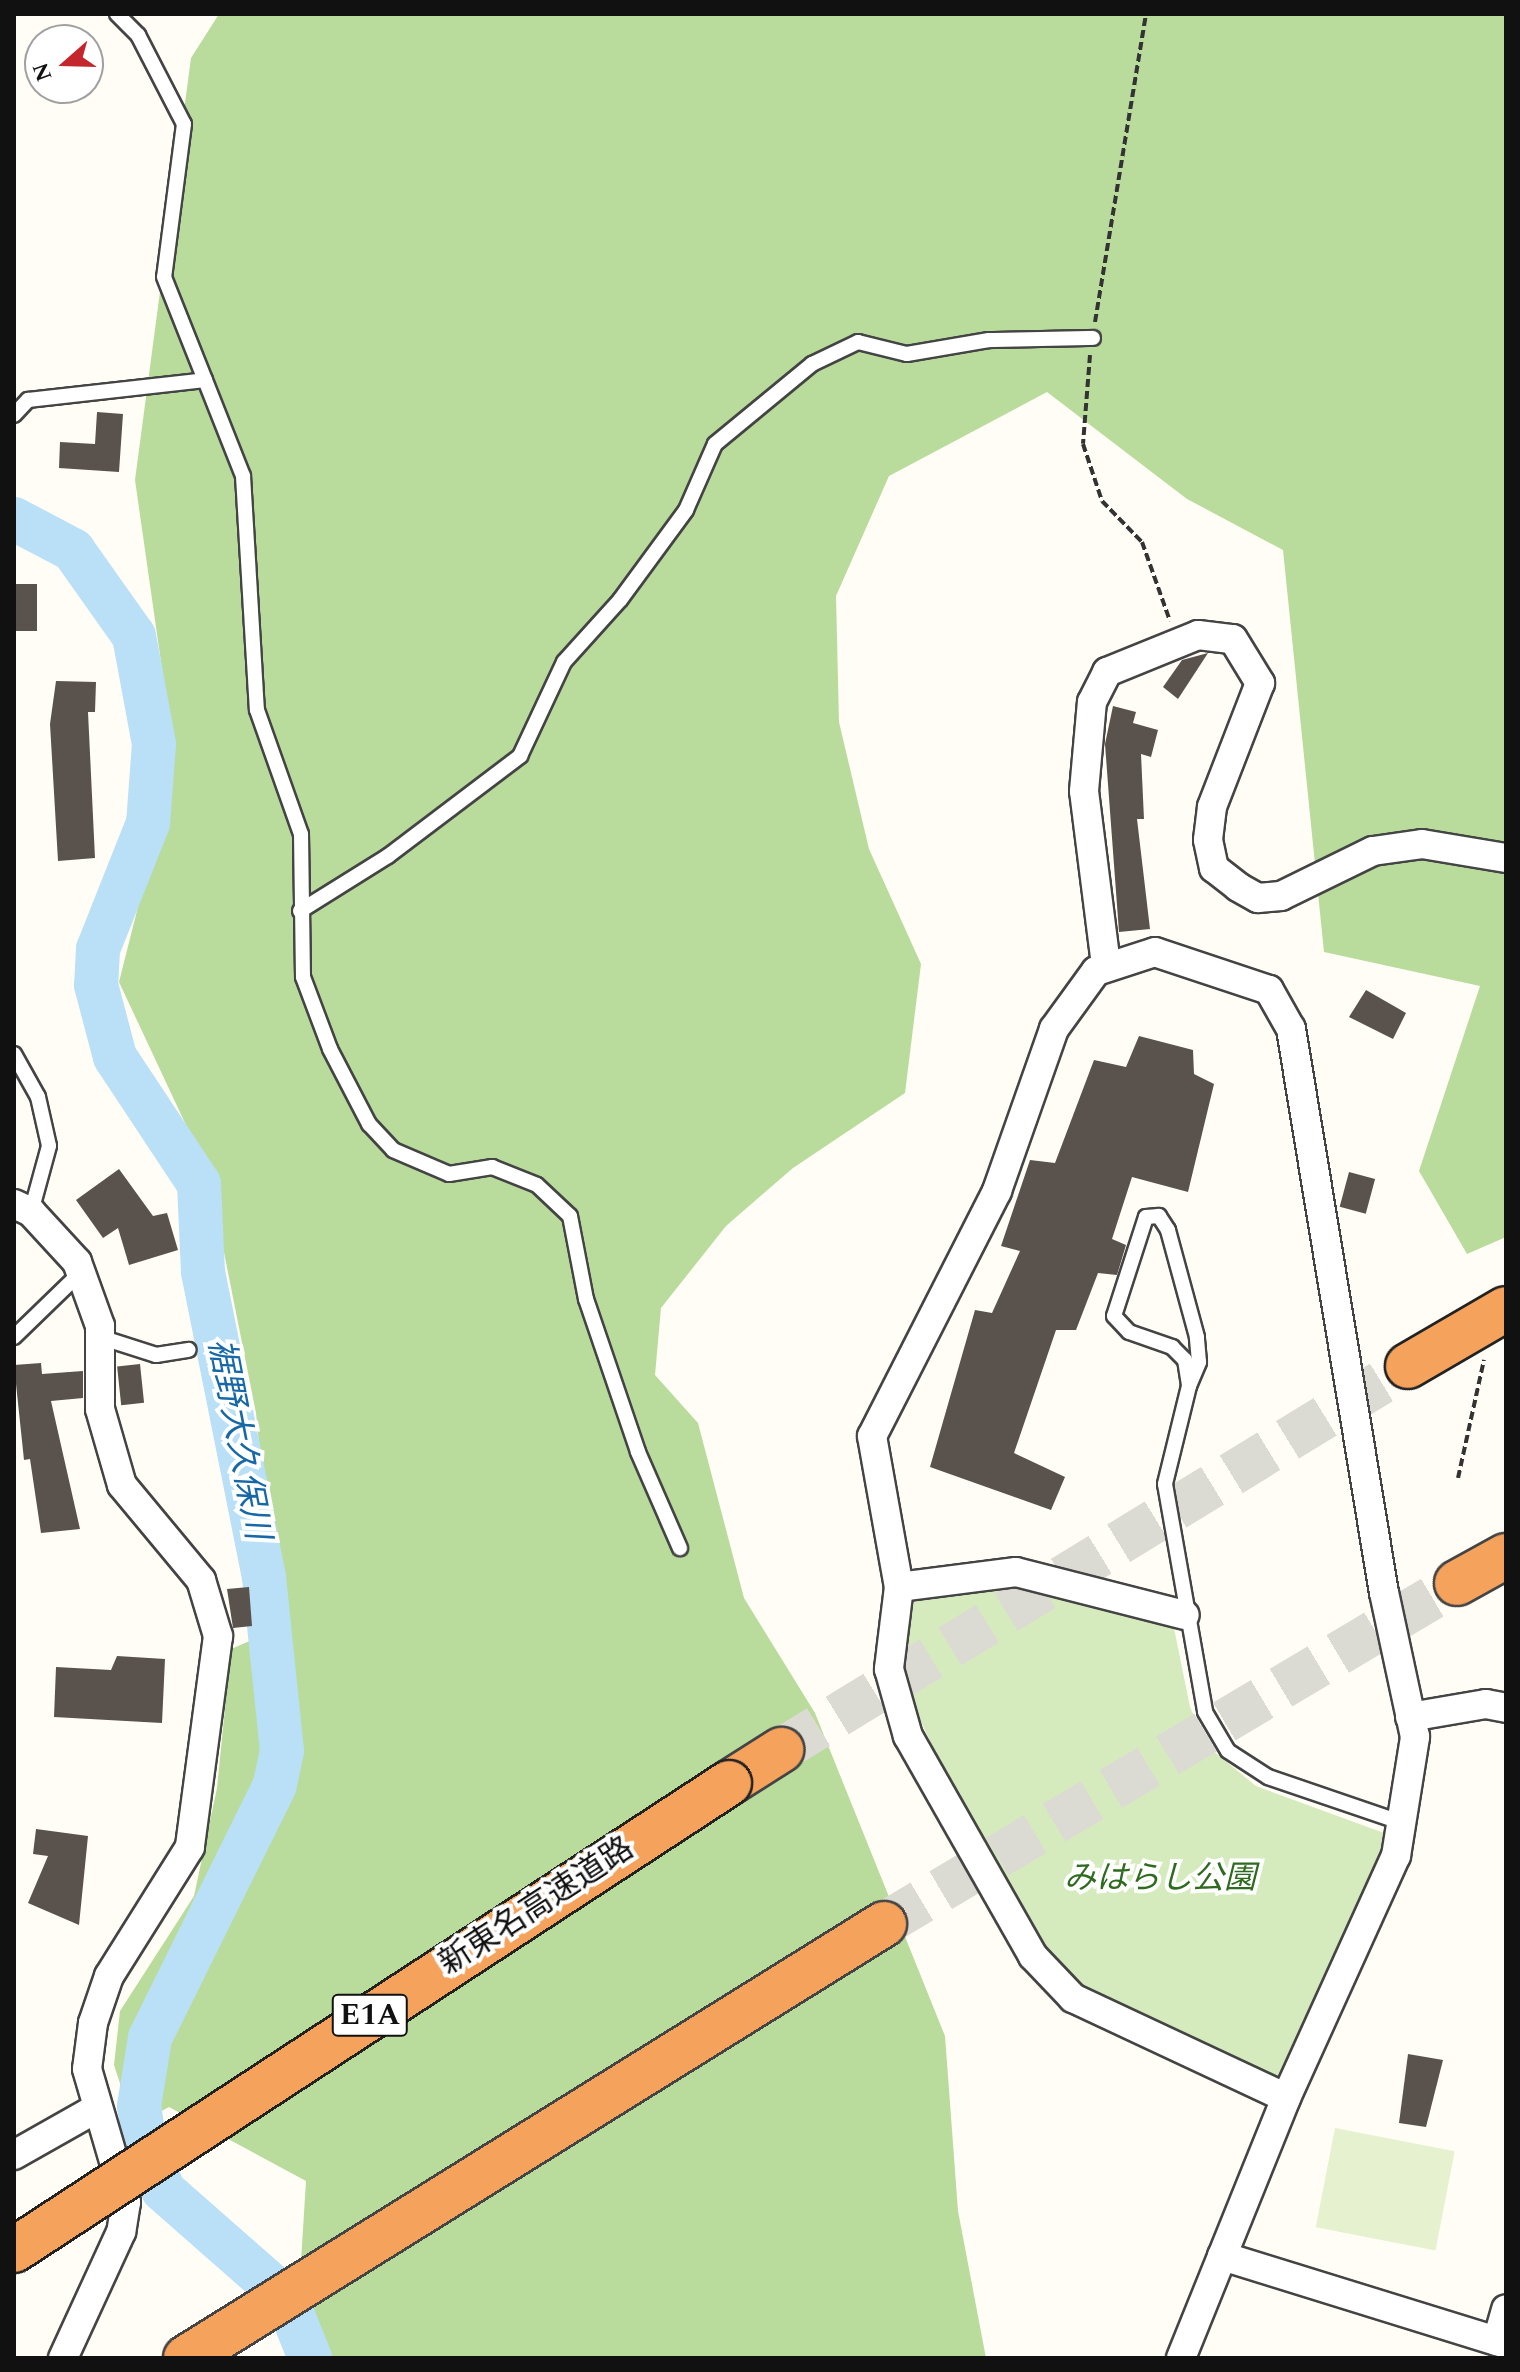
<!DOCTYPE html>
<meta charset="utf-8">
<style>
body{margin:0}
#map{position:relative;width:1520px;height:2372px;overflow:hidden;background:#fffdf5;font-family:Spectral,"Noto Sans JP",serif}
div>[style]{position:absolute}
.green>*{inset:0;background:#d5ebbd}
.forest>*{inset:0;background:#b9dc9c}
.pitch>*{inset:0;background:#e6f2cf;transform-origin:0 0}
.river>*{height:44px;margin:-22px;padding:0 22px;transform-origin:22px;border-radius:22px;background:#b9e0f7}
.building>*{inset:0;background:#5a524d;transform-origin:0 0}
.highway-tunnel>*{height:44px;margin-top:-22px;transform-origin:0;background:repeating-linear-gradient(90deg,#dbdad3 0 44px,transparent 0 66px)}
.path>*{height:4px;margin-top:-2px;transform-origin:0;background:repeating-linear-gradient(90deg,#333 0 8px,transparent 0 12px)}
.roads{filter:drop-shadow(2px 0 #444) drop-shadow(-2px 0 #444) drop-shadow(0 2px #444) drop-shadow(0 -2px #444)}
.lane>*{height:14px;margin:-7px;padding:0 7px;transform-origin:7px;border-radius:7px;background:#fff}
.street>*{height:28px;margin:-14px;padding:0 14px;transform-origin:14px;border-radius:14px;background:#fff}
.highway>*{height:44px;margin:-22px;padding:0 22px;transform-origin:22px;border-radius:22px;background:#f5a25d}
.bridges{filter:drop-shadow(2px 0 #222) drop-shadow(-2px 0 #222) drop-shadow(0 2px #222) drop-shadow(0 -2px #222)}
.highway-bridge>*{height:44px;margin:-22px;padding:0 22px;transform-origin:22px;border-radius:22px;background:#f5a25d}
span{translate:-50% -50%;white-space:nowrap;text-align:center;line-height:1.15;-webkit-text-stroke:8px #fff;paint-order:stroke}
.shield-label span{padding:2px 6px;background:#fff;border:2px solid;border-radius:6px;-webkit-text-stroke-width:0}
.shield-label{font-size:30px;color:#111;font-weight:700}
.park-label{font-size:32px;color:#2f6b1f;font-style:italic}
.street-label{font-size:32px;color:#111}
.water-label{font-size:34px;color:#1768a6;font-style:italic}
.frame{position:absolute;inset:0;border:16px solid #111;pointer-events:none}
.north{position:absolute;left:24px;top:24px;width:80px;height:80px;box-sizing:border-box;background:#fff;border:2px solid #a0a0a0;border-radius:50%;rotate:250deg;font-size:22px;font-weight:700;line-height:32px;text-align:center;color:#111}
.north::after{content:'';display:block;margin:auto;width:28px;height:36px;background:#c4262e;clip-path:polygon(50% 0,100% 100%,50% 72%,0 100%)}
</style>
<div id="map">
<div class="green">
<i style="clip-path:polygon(981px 1580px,1018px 1582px,1174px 1628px,1190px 1707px,1207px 1746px,1256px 1786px,1384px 1833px,1389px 1856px,1288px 2074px,1269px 2082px,1075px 1983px,1044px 1946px,967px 1819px,906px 1690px,911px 1602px)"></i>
</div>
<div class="forest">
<i style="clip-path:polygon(219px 14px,1506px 14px,1506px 1237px,1467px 1254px,1419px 1171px,1480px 986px,1324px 952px,1283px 550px,1187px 499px,1047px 392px,889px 476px,836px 596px,839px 722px,869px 849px,921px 964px,905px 1093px,793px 1168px,726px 1226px,661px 1308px,655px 1375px,698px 1423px,744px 1598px,815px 1713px,945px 2036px,958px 2211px,986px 2358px,295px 2358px,306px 2181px,169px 2107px,134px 2126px,114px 2065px,120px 2011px,194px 1896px,217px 1788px,231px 1649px,277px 1629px,256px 1413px,208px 1172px,119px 982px,166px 796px,167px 704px,135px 480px,191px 58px)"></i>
</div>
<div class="pitch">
<i style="left:1335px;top:2128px;width:122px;height:101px;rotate:11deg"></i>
</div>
<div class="river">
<i style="left:14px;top:519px;width:67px;rotate:27.7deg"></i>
<i style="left:73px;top:550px;width:105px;rotate:54.7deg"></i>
<i style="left:134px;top:636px;width:110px;rotate:79.5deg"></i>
<i style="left:154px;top:744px;width:79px;rotate:94.3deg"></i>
<i style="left:148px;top:823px;width:136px;rotate:111.6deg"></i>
<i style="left:98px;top:949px;width:36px;rotate:93deg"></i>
<i style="left:96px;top:985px;width:74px;rotate:75.2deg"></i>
<i style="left:115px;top:1057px;width:152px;rotate:56.5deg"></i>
<i style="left:199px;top:1184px;width:88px;rotate:87.4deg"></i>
<i style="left:203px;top:1272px;width:311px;rotate:78.7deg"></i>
<i style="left:264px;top:1577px;width:175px;rotate:84.1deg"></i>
<i style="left:282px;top:1751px;width:35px;rotate:102deg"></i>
<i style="left:275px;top:1785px;width:282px;rotate:116.3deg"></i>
<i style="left:150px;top:2038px;width:69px;rotate:99.2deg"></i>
<i style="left:139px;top:2106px;width:32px;rotate:81deg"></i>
<i style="left:144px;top:2138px;width:55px;rotate:69.9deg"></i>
<i style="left:163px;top:2190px;width:164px;rotate:41.3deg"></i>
<i style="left:286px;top:2298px;width:65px;rotate:68.2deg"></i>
</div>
<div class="building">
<i style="clip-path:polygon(97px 412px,123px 414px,119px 472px,59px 468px,60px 442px,95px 444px)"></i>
<i style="left:14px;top:584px;width:23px;height:47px"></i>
<i style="clip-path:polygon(1208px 653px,1178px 699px,1163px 687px,1182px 660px)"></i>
<i style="clip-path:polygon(56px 681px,96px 682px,95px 712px,88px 712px,95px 858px,58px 861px,50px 724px)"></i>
<i style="clip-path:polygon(1113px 706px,1136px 712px,1133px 723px,1158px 730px,1151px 757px,1141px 754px,1144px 819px,1137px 819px,1150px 929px,1119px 932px,1105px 744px)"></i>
<i style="clip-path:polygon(1366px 990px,1406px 1013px,1393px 1039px,1349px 1017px)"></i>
<i style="clip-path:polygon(1139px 1036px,1193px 1050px,1194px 1074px,1214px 1084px,1188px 1192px,1132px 1177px,1112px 1239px,1126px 1245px,1117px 1275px,1098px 1273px,1076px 1330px,1056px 1330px,1014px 1453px,1065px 1477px,1051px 1510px,930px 1467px,975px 1310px,992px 1313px,1020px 1251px,1001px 1246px,1030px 1160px,1055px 1163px,1094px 1060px,1126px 1067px)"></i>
<i style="clip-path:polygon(119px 1169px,153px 1216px,167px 1213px,178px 1250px,129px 1265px,118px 1228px,103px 1238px,76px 1200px)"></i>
<i style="left:1349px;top:1172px;width:27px;height:36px;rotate:15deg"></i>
<i style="clip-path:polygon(41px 1363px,42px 1374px,83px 1371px,83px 1398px,51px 1401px,80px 1529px,41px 1533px,30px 1459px,24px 1460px,14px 1365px)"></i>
<i style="left:140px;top:1364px;width:39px;height:23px;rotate:84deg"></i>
<i style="clip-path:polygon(249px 1587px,252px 1626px,233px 1628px,227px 1589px)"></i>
<i style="clip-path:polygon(117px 1656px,165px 1659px,162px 1723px,54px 1717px,56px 1667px,111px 1670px)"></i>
<i style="clip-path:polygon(36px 1829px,88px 1836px,79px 1925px,28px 1903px,48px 1856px,33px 1854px)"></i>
<i style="clip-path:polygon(1408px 2054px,1443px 2060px,1426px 2127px,1399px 2123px)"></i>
</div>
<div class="highway-tunnel">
<i style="left:781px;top:1750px;width:735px;rotate:-31.48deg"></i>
<i style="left:884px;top:1924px;width:667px;rotate:-30.76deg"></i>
</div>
<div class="path">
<i style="left:1095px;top:322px;width:312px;rotate:-80.6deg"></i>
<i style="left:1090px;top:355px;width:89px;rotate:94.5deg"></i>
<i style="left:1083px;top:444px;width:60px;rotate:71.6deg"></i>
<i style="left:1102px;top:501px;width:57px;rotate:45.7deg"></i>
<i style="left:1142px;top:542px;width:84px;rotate:70.5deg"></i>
<i style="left:1458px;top:1478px;width:121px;rotate:-77.6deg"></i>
</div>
<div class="roads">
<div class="lane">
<i style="left:117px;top:14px;width:30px;rotate:45deg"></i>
<i style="left:138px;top:35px;width:100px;rotate:62.7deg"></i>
<i style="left:184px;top:124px;width:154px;rotate:97.4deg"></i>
<i style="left:164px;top:277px;width:111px;rotate:68.3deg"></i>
<i style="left:14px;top:415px;width:21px;rotate:-47deg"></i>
<i style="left:28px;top:400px;width:178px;rotate:-6.4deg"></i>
<i style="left:205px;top:380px;width:103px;rotate:68.4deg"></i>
<i style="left:243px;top:476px;width:234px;rotate:86.6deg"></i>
<i style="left:257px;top:710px;width:132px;rotate:70.5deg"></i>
<i style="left:301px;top:834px;width:143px;rotate:89.2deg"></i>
<i style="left:303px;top:977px;width:77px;rotate:69.4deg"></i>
<i style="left:330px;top:1049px;width:85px;rotate:62.5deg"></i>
<i style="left:369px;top:1124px;width:35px;rotate:47deg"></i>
<i style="left:393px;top:1150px;width:61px;rotate:23.2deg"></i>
<i style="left:449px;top:1174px;width:44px;rotate:-9.2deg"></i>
<i style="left:492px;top:1167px;width:48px;rotate:21.8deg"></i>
<i style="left:537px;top:1185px;width:45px;rotate:43.2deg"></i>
<i style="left:570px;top:1216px;width:85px;rotate:79.1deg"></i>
<i style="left:586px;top:1299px;width:162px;rotate:71.2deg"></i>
<i style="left:638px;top:1452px;width:105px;rotate:66.4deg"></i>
<i style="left:300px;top:911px;width:104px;rotate:-32deg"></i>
<i style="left:388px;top:856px;width:166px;rotate:-37.1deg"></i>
<i style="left:520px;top:756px;width:104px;rotate:-64.9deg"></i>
<i style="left:564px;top:662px;width:84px;rotate:-47.9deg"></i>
<i style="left:620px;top:600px;width:112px;rotate:-53.7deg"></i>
<i style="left:686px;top:510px;width:72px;rotate:-66.3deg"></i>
<i style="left:715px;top:444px;width:126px;rotate:-39.5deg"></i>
<i style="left:812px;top:364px;width:51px;rotate:-25.6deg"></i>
<i style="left:858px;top:342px;width:50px;rotate:13.8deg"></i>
<i style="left:907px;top:354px;width:83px;rotate:-9.7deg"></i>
<i style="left:989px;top:340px;width:104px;rotate:-1.1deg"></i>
<i style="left:14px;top:1054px;width:49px;rotate:60.8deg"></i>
<i style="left:38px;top:1097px;width:50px;rotate:77.3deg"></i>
<i style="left:49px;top:1146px;width:68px;rotate:105.3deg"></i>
<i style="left:14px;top:1337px;width:93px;rotate:-44.1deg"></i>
<i style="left:100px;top:1337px;width:59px;rotate:17.8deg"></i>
<i style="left:156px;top:1355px;width:33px;rotate:-9deg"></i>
<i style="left:1189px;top:1386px;width:26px;rotate:-67deg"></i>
<i style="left:1199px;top:1362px;width:25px;rotate:-95deg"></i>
<i style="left:1197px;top:1337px;width:111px;rotate:-105.2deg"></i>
<i style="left:1168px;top:1230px;width:17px;rotate:-123deg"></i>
<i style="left:1159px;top:1216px;width:13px;rotate:176deg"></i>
<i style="left:1146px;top:1217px;width:104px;rotate:107.9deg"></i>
<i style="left:1114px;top:1316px;width:22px;rotate:47deg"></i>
<i style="left:1129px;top:1332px;width:46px;rotate:19.2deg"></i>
<i style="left:1172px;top:1347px;width:18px;rotate:45deg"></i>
<i style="left:1185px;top:1360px;width:26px;rotate:81deg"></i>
<i style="left:1189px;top:1386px;width:101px;rotate:103.8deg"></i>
<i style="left:1165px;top:1484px;width:231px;rotate:80deg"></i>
<i style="left:1205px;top:1712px;width:45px;rotate:59.5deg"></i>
<i style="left:1228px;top:1751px;width:48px;rotate:33deg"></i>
<i style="left:1268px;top:1777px;width:139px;rotate:18.8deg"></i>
</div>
<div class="street">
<i style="left:1106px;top:965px;width:175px;rotate:-97.2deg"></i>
<i style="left:1084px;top:791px;width:89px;rotate:-84.9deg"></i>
<i style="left:1092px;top:702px;width:34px;rotate:-63deg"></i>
<i style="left:1107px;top:672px;width:98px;rotate:-22.1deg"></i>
<i style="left:1198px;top:635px;width:35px;rotate:7deg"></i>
<i style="left:1233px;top:639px;width:52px;rotate:58.5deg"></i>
<i style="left:1260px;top:683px;width:133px;rotate:111.2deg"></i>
<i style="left:1212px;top:807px;width:33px;rotate:97deg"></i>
<i style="left:1208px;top:840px;width:29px;rotate:78deg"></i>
<i style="left:1214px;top:868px;width:31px;rotate:38deg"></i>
<i style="left:1238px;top:887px;width:23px;rotate:29deg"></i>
<i style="left:1258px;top:898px;width:23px;rotate:-5deg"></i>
<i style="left:1281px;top:896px;width:102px;rotate:-26.1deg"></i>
<i style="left:1373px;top:851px;width:49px;rotate:-8.1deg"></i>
<i style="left:1422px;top:844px;width:85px;rotate:9.5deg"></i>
<i style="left:14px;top:1204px;width:19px;rotate:25deg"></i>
<i style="left:31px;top:1212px;width:68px;rotate:47.4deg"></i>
<i style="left:77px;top:1262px;width:68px;rotate:70.2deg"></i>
<i style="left:100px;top:1326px;width:83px;rotate:90deg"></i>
<i style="left:100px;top:1409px;width:79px;rotate:73.9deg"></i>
<i style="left:122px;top:1485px;width:124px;rotate:50.3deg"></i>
<i style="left:201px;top:1580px;width:59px;rotate:73.1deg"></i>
<i style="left:218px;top:1636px;width:213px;rotate:97.6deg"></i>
<i style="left:190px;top:1847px;width:152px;rotate:122.1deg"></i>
<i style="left:109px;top:1976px;width:50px;rotate:108.8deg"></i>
<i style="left:93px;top:2023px;width:46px;rotate:97.4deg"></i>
<i style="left:87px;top:2069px;width:139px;rotate:73.7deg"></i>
<i style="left:126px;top:2202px;width:30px;rotate:99deg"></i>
<i style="left:121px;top:2232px;width:139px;rotate:114.7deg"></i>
<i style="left:899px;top:1587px;width:118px;rotate:-7.3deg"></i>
<i style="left:1016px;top:1572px;width:174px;rotate:14.3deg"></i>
<i style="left:1410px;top:1717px;width:77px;rotate:-9.7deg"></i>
<i style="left:1486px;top:1704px;width:20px;rotate:11deg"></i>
<i style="left:14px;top:2155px;width:95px;rotate:-29.5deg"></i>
<i style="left:1222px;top:2256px;width:297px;rotate:17.2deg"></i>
<i style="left:1497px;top:2341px;width:33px;rotate:-74deg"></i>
<i style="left:1181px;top:2358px;width:280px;rotate:-68deg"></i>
<i style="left:1286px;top:2098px;width:266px;rotate:-65.6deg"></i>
<i style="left:1396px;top:1856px;width:121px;rotate:-80.9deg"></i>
<i style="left:1415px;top:1737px;width:147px;rotate:-102.1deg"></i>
<i style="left:1384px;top:1593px;width:572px;rotate:-99.36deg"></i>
<i style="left:1291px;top:1029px;width:45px;rotate:-119.4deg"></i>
<i style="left:1269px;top:990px;width:120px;rotate:-161.6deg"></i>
<i style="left:1155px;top:952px;width:62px;rotate:162.1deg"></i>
<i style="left:1096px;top:971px;width:72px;rotate:125.9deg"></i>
<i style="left:1054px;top:1029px;width:172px;rotate:109.4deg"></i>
<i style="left:997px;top:1191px;width:275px;rotate:117deg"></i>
<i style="left:872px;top:1436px;width:153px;rotate:79.9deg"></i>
<i style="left:899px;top:1587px;width:83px;rotate:97deg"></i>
<i style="left:889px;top:1669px;width:70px;rotate:74.2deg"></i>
<i style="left:908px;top:1736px;width:253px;rotate:60.4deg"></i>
<i style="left:1033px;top:1956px;width:58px;rotate:46.4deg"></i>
<i style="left:1073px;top:1998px;width:235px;rotate:25.1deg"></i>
</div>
<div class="highway">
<i style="left:1457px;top:1583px;width:56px;rotate:-28.9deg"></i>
<i style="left:729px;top:1783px;width:62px;rotate:-32.4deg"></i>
<i style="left:186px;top:2358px;width:822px;rotate:-31.87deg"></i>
</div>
</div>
<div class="bridges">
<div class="highway-bridge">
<i style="left:1408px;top:1366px;width:113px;rotate:-30.2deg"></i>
<i style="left:14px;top:2250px;width:854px;rotate:-33.15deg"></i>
</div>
</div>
<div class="shield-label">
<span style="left:370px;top:2015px">E1A</span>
</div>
<div class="park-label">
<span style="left:1160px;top:1879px">みはらし公園</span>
</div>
<div class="street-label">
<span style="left:537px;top:1907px;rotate:-33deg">新東名高速道路</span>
</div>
<div class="water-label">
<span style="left:238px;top:1439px;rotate:79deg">裾野大久保川</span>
</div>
<div class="frame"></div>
<div class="north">N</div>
</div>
